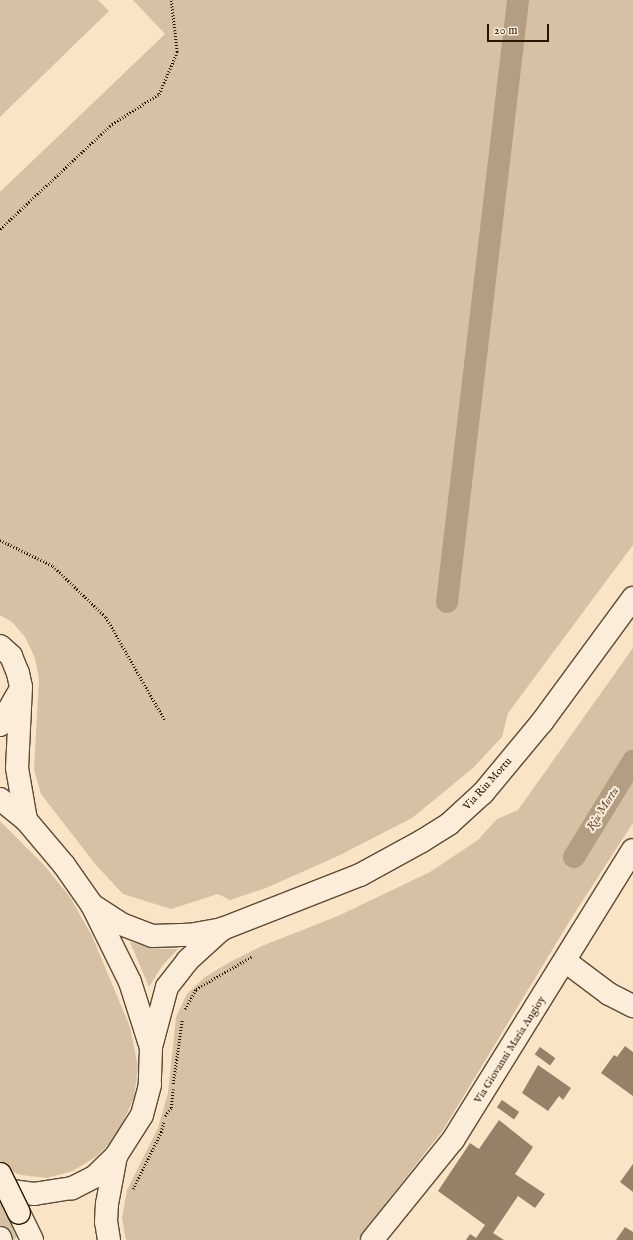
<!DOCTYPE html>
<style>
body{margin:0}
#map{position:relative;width:633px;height:1240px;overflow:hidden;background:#fae4c6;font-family:"IM FELL English",serif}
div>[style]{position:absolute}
.green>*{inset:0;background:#d6c1a5}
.canal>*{height:22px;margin:-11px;padding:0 11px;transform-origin:11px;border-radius:11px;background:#b39e83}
.building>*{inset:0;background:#968168;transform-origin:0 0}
.path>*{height:2.5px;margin-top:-1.25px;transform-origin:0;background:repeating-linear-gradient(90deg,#291602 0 1px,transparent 0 3px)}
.roads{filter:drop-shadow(1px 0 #5d4a33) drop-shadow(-1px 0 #5d4a33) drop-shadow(0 1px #5d4a33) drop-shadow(0 -1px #5d4a33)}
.street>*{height:22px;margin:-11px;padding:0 11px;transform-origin:11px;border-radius:11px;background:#fcedda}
.secondary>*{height:22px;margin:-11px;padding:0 11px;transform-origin:11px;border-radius:11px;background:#fcedda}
.bridges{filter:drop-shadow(1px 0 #291602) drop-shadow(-1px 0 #291602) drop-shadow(0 1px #291602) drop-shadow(0 -1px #291602)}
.secondary-bridge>*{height:22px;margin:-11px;padding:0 11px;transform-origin:11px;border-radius:11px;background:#fcedda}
span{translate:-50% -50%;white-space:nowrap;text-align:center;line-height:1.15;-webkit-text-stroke:4px #fcedda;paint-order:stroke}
.street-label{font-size:11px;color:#291602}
.water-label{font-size:12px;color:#604c36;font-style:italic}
.scale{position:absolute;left:487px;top:24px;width:62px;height:18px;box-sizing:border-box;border:2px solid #291602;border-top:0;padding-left:5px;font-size:12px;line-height:14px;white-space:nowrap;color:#291602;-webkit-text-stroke:3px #fcedda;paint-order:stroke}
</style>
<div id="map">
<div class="green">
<i style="clip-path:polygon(0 0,98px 0,109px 11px,0 117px)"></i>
<i style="clip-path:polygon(133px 0,633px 0,633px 545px,508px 713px,502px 737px,473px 768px,412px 818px,338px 856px,266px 888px,230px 900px,218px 894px,171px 909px,123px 894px,96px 865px,41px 794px,34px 770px,39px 679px,35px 658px,25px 637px,12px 622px,0 615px,0 192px,165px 34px)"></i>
<i style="clip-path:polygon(633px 648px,633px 823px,574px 914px,443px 1130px,357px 1240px,126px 1240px,122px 1218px,127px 1190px,158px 1128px,168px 1093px,176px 1017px,187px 994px,205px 977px,230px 962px,262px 946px,338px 916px,430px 872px,478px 840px,497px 819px,518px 810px)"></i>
<i style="clip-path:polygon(0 821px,44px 865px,70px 897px,92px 936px,130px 1027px,138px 1067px,134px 1098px,116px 1137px,97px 1156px,73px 1171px,47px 1178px,21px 1175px,0 1167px)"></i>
<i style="clip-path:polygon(130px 942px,161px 949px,178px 949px,162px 966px,149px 987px)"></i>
<i style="clip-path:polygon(0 1202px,17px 1237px,14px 1240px,0 1240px)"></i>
</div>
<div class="canal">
<i style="left:447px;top:602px;width:606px;rotate:-83.27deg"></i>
<i style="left:574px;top:857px;width:113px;rotate:-58.4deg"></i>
</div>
<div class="building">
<i style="clip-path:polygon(625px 1046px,633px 1052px,633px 1096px,601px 1073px,614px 1055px,617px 1057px)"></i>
<i style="left:540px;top:1047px;width:19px;height:9px;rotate:36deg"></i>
<i style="clip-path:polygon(538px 1065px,571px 1088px,563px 1100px,559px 1096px,548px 1111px,522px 1093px)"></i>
<i style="left:502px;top:1100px;width:21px;height:9px;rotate:35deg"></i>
<i style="clip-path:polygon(499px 1120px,533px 1147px,515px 1174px,545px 1194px,535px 1208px,518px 1196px,493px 1233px,504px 1240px,466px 1240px,470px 1234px,476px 1238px,485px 1225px,438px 1191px,470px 1143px,479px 1149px)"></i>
<i style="clip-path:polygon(633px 1164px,633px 1192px,620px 1182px)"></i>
<i style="clip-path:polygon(625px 1227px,633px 1232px,633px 1240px,616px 1240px)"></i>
</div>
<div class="path">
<i style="left:0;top:229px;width:154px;rotate:-43.2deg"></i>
<i style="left:112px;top:124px;width:56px;rotate:-32.6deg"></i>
<i style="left:159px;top:94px;width:46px;rotate:-66.8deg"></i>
<i style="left:177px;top:52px;width:52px;rotate:-96.6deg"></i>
<i style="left:0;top:540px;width:59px;rotate:26.1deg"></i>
<i style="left:53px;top:566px;width:74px;rotate:43.9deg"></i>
<i style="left:106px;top:617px;width:119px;rotate:60.2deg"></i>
<i style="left:185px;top:1009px;width:23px;rotate:-61deg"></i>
<i style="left:196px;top:989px;width:64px;rotate:-30.2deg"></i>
<i style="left:173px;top:1084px;width:65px;rotate:-82deg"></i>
<i style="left:165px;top:1116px;width:10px;rotate:-53deg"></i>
<i style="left:171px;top:1108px;width:19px;rotate:-84deg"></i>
<i style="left:133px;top:1189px;width:64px;rotate:-63.8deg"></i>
<i style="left:161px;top:1132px;width:11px;rotate:-75deg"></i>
</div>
<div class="roads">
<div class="street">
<i style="left:0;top:646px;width:15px;rotate:42deg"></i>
<i style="left:11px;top:656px;width:18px;rotate:68deg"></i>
<i style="left:18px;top:673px;width:14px;rotate:78deg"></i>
<i style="left:21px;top:687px;width:81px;rotate:92.8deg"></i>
<i style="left:17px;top:768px;width:53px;rotate:80.2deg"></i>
<i style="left:0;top:725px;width:36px;rotate:-60deg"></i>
<i style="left:565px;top:961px;width:55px;rotate:36.9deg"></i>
<i style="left:609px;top:994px;width:27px;rotate:27deg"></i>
<i style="left:372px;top:1240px;width:129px;rotate:-51deg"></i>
<i style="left:453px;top:1140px;width:341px;rotate:-58.2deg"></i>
</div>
<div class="secondary">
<i style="left:0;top:799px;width:33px;rotate:39deg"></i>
<i style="left:26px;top:820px;width:59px;rotate:49.8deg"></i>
<i style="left:64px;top:865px;width:49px;rotate:55deg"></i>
<i style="left:92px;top:905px;width:86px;rotate:63.7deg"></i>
<i style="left:130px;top:982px;width:69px;rotate:72.3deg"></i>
<i style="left:151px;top:1048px;width:37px;rotate:92deg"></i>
<i style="left:150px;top:1085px;width:31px;rotate:105deg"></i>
<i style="left:142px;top:1115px;width:49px;rotate:122.4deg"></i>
<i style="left:116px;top:1156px;width:30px;rotate:136deg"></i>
<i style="left:94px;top:1177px;width:25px;rotate:153deg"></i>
<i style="left:72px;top:1188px;width:38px;rotate:171deg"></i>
<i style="left:34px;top:1194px;width:34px;rotate:-172deg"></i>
<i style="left:92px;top:905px;width:35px;rotate:33deg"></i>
<i style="left:121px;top:924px;width:33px;rotate:21deg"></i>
<i style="left:152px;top:936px;width:37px;rotate:-2deg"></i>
<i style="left:189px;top:935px;width:34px;rotate:-10deg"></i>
<i style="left:222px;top:929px;width:148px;rotate:-21.4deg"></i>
<i style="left:360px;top:875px;width:71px;rotate:-28.7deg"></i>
<i style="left:422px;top:841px;width:32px;rotate:-32deg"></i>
<i style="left:449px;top:824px;width:46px;rotate:-42.4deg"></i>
<i style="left:483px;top:793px;width:92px;rotate:-50.3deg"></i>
<i style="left:542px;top:722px;width:154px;rotate:-53.7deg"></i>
<i style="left:151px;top:1047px;width:62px;rotate:-75.1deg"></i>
<i style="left:167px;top:987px;width:34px;rotate:-52deg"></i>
<i style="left:188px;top:960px;width:46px;rotate:-42.4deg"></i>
<i style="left:19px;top:1213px;width:30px;rotate:64deg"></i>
<i style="left:0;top:1238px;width:2px;rotate:63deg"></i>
<i style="left:109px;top:1240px;width:18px;rotate:-99deg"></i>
<i style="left:106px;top:1222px;width:18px;rotate:-87deg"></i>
<i style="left:107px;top:1204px;width:49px;rotate:-79.4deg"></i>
</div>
</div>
<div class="bridges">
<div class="secondary-bridge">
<i style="left:0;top:1174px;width:43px;rotate:64deg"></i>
</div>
</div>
<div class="street-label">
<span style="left:488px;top:784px;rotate:-48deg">Via Riu Mortu</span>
<span style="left:510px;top:1050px;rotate:-58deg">Via Giovanni Maria Angioy</span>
</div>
<div class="water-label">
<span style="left:603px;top:809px;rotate:-58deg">Riu Mortu</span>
</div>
<div class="scale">20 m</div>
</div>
